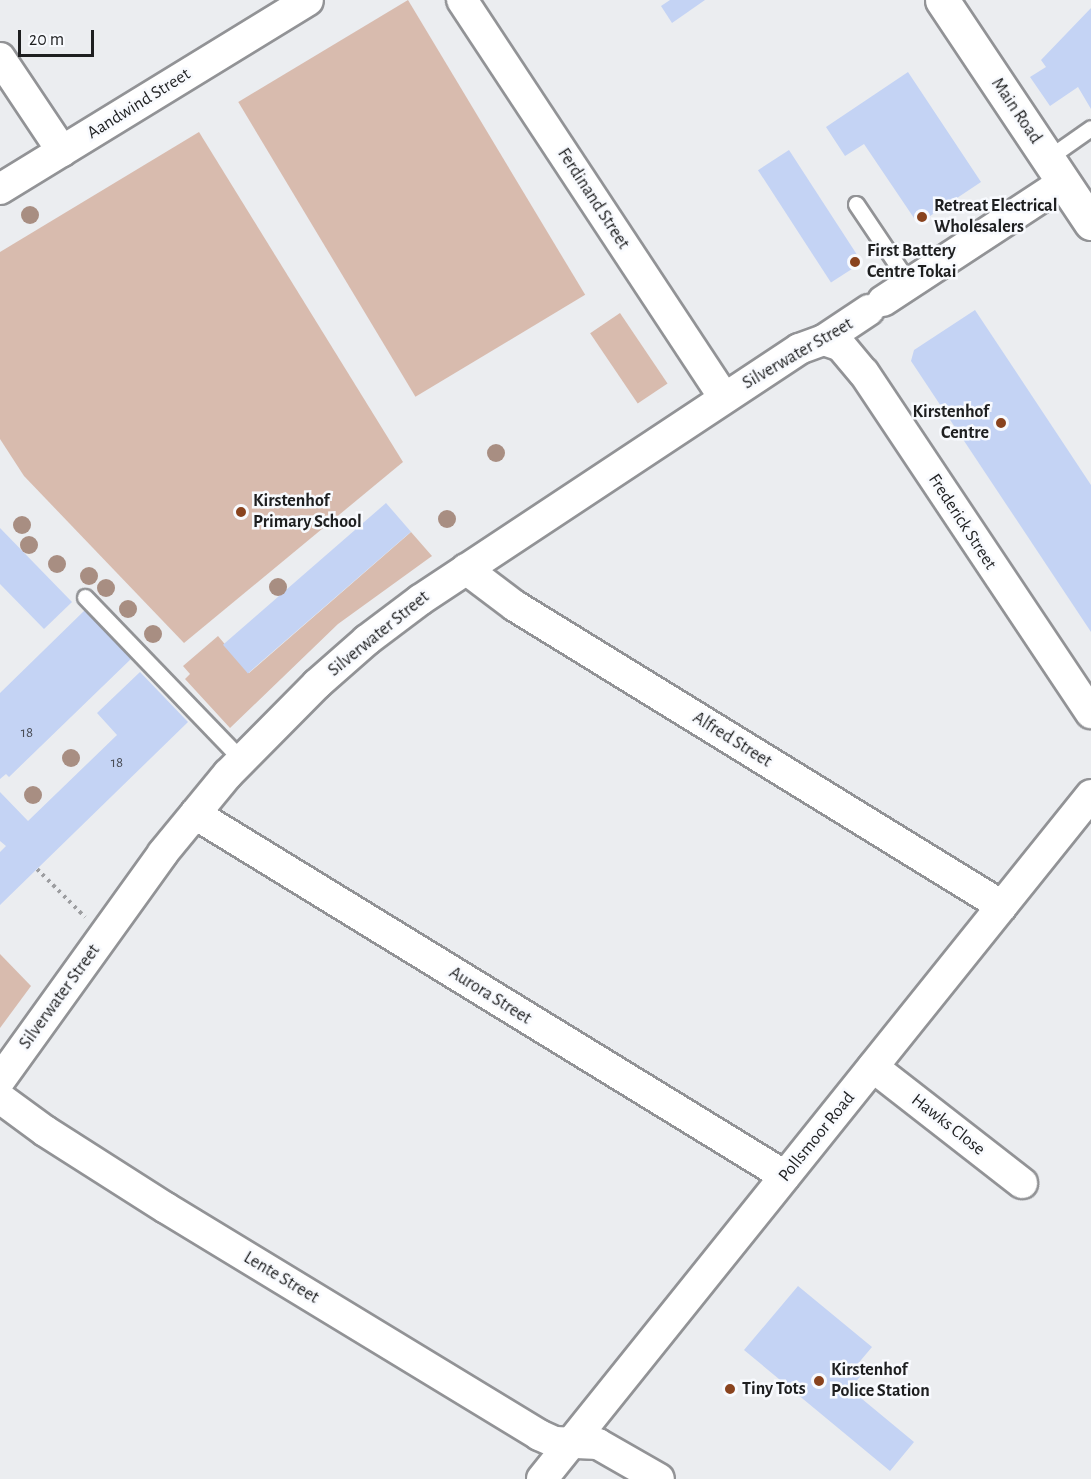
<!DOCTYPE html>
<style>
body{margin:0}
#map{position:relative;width:1091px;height:1479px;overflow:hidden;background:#ebedf0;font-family:"Alegreya Sans",sans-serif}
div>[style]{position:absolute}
.green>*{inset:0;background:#d8bbae;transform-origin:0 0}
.building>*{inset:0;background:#c4d3f4;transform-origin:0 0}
.path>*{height:4px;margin-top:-2px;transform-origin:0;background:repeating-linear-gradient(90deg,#9d9ea1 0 3px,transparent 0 7.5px)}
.roads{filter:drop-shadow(2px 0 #929396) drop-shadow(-2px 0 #929396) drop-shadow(0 2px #929396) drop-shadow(0 -2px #929396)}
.service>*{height:15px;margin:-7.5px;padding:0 7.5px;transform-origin:7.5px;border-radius:7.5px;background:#fff}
.minor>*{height:30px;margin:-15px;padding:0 15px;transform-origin:15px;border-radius:15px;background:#fff}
.primary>*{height:33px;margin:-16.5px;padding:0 16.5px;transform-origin:16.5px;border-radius:16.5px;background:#fff}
.trees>*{width:18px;height:18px;margin:-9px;border-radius:50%;background:#a88e82}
.dots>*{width:16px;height:16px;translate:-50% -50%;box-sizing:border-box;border:3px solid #f8fafe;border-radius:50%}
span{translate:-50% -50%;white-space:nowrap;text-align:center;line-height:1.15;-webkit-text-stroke:5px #f8fafe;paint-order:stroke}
.number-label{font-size:15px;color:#484c55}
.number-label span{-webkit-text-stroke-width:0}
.street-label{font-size:18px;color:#1e1f20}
.poi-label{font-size:18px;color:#1e1f20;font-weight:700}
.left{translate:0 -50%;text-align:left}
.right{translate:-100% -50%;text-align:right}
.scale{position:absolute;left:18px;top:30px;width:76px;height:27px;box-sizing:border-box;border:3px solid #1e1f20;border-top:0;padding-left:8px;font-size:18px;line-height:21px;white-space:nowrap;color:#1e1f20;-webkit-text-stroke:4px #f8fafe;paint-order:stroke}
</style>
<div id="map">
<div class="green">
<i style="left:408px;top:0;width:344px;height:198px;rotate:59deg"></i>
<i style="clip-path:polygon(199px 132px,403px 462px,184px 643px,24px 476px,0 439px,0 252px)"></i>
<i style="left:620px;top:313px;width:85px;height:36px;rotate:56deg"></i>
<i style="clip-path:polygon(411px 532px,432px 556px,338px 624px,230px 728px,185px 679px,190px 674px,183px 666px,218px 636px,249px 673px)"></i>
<i style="clip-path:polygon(0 954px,31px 986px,0 1028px)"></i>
</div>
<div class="building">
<i style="clip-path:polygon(670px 0,705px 0,672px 23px,661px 6px)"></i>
<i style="clip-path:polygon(1091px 8px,1091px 109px,1078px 87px,1050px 106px,1030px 77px,1046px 67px,1041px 60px)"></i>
<i style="clip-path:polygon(908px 72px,981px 182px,918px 224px,864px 144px,845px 156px,826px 127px)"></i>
<i style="left:789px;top:150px;width:134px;height:37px;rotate:57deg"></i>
<i style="clip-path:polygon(975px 310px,1091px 485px,1091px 632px,911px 361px,914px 350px)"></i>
<i style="left:386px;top:503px;width:38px;height:216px;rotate:49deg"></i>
<i style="clip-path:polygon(0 528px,72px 602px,44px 629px,0 584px)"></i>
<i style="clip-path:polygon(86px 609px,133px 657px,9px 777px,6px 774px,0 779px,0 693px)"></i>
<i style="clip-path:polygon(140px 672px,188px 722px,0 905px,0 852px,6px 846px,0 841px,0 792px,28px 821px,117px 735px,97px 713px)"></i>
<i style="clip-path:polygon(798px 1286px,872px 1347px,856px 1366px,863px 1373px,850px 1389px,914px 1442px,890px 1471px,744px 1350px)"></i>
</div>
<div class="path">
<i style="left:37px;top:869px;width:68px;rotate:45deg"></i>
</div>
<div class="roads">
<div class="service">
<i style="left:1048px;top:158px;width:52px;rotate:-34.9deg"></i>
<i style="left:856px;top:204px;width:95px;rotate:56.1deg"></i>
<i style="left:85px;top:597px;width:226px;rotate:46.1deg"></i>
</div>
<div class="minor">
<i style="left:462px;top:0;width:476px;rotate:56.6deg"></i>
<i style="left:0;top:58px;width:112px;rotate:56.3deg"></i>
<i style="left:0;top:189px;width:361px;rotate:-31.5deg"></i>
<i style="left:883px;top:301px;width:217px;rotate:-33.3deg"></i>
<i style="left:824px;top:340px;width:18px;rotate:19deg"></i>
<i style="left:841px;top:346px;width:35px;rotate:50deg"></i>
<i style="left:864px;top:373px;width:409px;rotate:56.3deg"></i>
<i style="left:466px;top:569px;width:61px;rotate:37.1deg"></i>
<i style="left:515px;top:606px;width:572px;rotate:31.63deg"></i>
<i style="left:195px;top:814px;width:692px;rotate:31.53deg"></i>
<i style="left:873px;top:1067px;width:189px;rotate:37.9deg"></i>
<i style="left:0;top:1080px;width:279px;rotate:-54.3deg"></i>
<i style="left:163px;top:853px;width:102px;rotate:-50.6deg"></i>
<i style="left:228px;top:774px;width:127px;rotate:-45.3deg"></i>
<i style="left:317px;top:684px;width:67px;rotate:-41.3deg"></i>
<i style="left:367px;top:640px;width:66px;rotate:-37deg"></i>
<i style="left:420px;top:600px;width:455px;rotate:-33.5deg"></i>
<i style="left:799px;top:349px;width:27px;rotate:-20deg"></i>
<i style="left:824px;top:340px;width:54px;rotate:-33.7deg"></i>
<i style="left:0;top:1098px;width:56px;rotate:36.3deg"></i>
<i style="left:45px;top:1131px;width:143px;rotate:32.5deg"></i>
<i style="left:166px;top:1208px;width:437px;rotate:31.3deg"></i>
<i style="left:539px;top:1435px;width:17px;rotate:24deg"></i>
<i style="left:555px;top:1442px;width:43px;rotate:2.7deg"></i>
<i style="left:598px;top:1444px;width:70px;rotate:29.8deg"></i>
<i style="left:542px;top:1479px;width:877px;rotate:-51.25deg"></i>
</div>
<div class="primary">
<i style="left:942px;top:0;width:268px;rotate:56.3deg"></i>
</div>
</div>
<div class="trees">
<i style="left:30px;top:215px"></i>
<i style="left:496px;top:453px"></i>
<i style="left:447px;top:519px"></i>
<i style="left:22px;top:525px"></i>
<i style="left:29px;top:545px"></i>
<i style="left:57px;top:564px"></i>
<i style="left:89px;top:576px"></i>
<i style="left:278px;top:587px"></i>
<i style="left:106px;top:588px"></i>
<i style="left:128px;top:609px"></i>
<i style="left:153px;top:634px"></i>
<i style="left:71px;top:758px"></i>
<i style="left:33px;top:795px"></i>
</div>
<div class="dots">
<i style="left:922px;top:217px;background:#89431e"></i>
<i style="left:855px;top:262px;background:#89431e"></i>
<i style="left:1001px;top:423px;background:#89431e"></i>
<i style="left:241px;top:512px;background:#89431e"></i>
<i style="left:819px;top:1381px;background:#89431e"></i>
<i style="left:730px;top:1389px;background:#89431e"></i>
</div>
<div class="number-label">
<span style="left:27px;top:733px">18</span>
<span style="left:117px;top:763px">18</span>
</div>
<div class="street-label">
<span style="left:139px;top:104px;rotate:-32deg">Aandwind Street</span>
<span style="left:1016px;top:111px;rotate:56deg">Main Road</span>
<span style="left:593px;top:199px;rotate:57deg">Ferdinand Street</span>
<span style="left:798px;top:354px;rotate:-30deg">Silverwater Street</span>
<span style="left:962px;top:522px;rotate:57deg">Frederick Street</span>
<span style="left:379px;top:634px;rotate:-39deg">Silverwater Street</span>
<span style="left:732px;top:740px;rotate:32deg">Alfred Street</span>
<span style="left:490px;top:996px;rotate:32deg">Aurora Street</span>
<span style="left:60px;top:997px;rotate:-54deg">Silverwater Street</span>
<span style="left:948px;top:1125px;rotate:38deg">Hawks Close</span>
<span style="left:817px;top:1137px;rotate:-51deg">Pollsmoor Road</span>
<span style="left:281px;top:1278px;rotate:31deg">Lente Street</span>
</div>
<div class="poi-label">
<span class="left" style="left:934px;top:217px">Retreat Electrical<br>Wholesalers</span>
<span class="left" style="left:867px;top:262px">First Battery<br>Centre Tokai</span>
<span class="right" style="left:989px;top:423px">Kirstenhof<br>Centre</span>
<span class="left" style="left:253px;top:512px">Kirstenhof<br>Primary School</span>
<span class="left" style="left:831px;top:1381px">Kirstenhof<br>Police Station</span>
<span class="left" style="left:742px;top:1389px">Tiny Tots</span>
</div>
<div class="scale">20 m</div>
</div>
